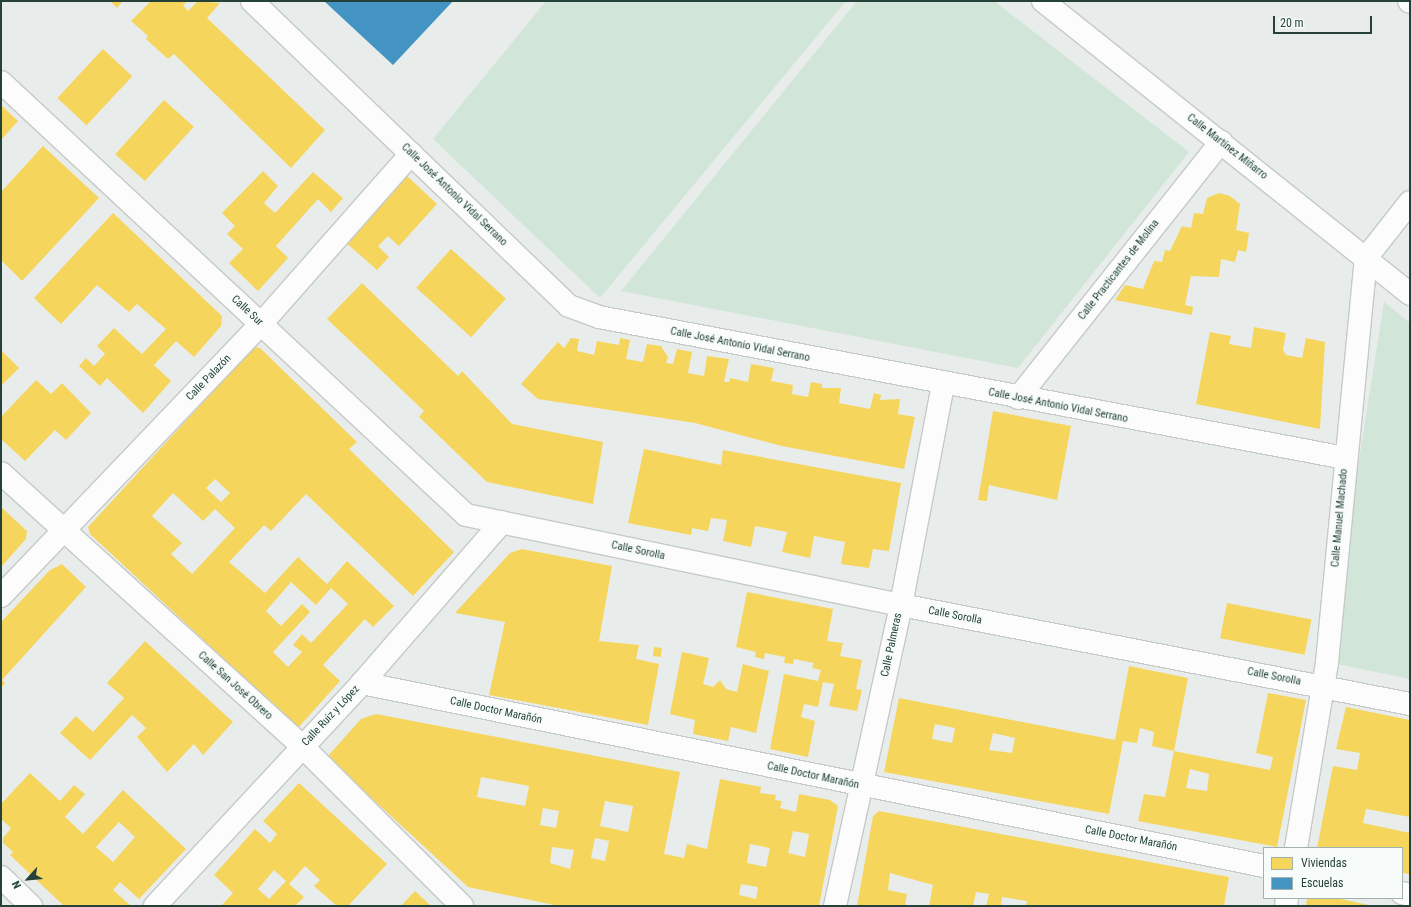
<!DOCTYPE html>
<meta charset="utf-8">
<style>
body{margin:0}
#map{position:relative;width:1411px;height:907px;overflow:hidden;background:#e8edeb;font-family:"Roboto Condensed",sans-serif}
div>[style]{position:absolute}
.green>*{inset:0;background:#d1e6d8}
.homes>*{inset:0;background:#f6d55c;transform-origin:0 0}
.schools>*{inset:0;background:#4393c3}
.roads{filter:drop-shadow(1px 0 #c5cac8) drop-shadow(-1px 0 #c5cac8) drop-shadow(0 1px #c5cac8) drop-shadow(0 -1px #c5cac8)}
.street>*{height:22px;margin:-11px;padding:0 11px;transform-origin:11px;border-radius:11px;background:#fcfcfc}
span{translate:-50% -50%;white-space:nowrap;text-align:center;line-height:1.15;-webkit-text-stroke:4px #f7fbf9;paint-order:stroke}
.street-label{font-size:11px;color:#24423a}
.frame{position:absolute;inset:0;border:2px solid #24423a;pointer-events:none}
.legend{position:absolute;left:1263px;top:847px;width:140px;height:52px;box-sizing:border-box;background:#f7fbf9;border:1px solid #a3b1ad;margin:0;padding:5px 7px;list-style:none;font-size:12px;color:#24423a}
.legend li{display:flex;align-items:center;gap:8px;height:20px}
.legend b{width:20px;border:1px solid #a3b1ad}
.north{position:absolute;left:8px;top:859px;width:40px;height:40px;-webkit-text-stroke:3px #f7fbf9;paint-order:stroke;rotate:243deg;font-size:11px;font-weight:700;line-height:16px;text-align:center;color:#24423a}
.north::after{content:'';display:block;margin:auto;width:14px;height:18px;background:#24423a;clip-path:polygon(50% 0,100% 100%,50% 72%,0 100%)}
.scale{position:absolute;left:1273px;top:16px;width:99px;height:18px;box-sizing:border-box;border:2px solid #24423a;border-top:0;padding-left:5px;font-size:12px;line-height:14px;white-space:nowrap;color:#24423a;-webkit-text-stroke:3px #f7fbf9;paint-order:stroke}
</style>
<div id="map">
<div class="green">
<i style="clip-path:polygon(546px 1px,846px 1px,600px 298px,433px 139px)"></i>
<i style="clip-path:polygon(857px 1px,994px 1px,1189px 152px,1018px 368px,621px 291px)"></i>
<i style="clip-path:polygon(1384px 302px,1410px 323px,1410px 679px,1327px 662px)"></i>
</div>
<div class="homes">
<i style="clip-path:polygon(110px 1px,123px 1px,117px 8px)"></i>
<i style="clip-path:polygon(151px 1px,188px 1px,183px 5px,188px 11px,198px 1px,220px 3px,207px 18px,325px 130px,291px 168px,174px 54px,168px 59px,146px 39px,148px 36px,131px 21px)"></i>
<i style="left:103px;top:49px;width:40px;height:67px;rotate:43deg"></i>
<i style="left:164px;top:100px;width:40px;height:73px;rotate:42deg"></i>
<i style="clip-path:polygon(1px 105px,18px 121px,1px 140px)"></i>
<i style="clip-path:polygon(43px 146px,99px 198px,22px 281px,1px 260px,1px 192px)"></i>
<i style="clip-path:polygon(263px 171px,278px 186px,264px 203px,275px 213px,313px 172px,343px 198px,331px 212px,318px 199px,276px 246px,288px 258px,258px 291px,229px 263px,243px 249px,227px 234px,235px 226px,222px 213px)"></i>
<i style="clip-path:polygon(405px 174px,437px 204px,399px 246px,388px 236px,378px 246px,389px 257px,377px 270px,344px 241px)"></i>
<i style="clip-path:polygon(1219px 193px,1230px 196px,1240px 204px,1236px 230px,1249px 233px,1246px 252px,1238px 250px,1235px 262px,1221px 259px,1219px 277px,1191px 276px,1185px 305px,1193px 307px,1192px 315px,1115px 300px,1125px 285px,1143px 289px,1154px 261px,1162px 262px,1165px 250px,1170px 251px,1182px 226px,1191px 228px,1194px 213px,1203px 214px,1207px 198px)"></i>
<i style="clip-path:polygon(113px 213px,222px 316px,221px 326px,194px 357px,176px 341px,154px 365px,171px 381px,143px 413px,107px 378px,100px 386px,79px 366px,86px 358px,94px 366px,105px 354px,97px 346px,114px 328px,142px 354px,166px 329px,137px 304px,129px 312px,97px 285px,61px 324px,34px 298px)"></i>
<i style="left:451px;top:249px;width:74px;height:52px;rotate:42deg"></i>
<i style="clip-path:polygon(362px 283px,458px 376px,462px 371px,512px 424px,603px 442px,593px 504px,487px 482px,419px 417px,424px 411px,327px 319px)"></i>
<i style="clip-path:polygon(1254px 327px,1286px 333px,1283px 350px,1286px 355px,1302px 358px,1306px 338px,1325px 342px,1320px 429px,1196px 404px,1210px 332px,1231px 336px,1229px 344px,1251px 348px)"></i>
<i style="clip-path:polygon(571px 338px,579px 339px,577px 351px,594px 355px,597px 341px,619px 345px,620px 338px,630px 340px,626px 359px,643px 362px,647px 344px,661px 346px,668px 357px,666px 363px,673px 364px,677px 349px,692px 352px,688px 373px,704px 376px,707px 356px,729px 359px,724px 382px,729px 382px,730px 378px,748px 382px,751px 364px,774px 368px,771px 381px,793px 385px,792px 394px,808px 397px,811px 382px,822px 384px,822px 388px,841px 388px,839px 403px,870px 409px,874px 393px,881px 395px,880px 400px,900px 399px,898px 414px,915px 417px,904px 469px,782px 446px,695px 423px,538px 399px,521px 384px,558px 342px,564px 348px)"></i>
<i style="clip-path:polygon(evenodd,254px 347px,260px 348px,357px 442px,349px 449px,454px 552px,413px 596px,306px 494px,271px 531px,264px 525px,229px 562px,265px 593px,298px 557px,327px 584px,347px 561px,394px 606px,373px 627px,365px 619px,323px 665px,340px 681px,298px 728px,90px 534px,88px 527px,254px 347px,215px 479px,230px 493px,221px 502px,206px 488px,215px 479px,254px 347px,173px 493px,203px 521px,215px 509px,235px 528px,192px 574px,171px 554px,182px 543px,152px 516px,173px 493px,254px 347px,291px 582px,316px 605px,331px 588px,348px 604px,311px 643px,302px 634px,293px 645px,302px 652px,288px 667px,273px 652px,310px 612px,302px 604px,281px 626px,266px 611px,291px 582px)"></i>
<i style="clip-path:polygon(1px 350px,19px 368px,1px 386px)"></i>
<i style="clip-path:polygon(36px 380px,51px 394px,62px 383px,91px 413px,66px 440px,55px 430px,25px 461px,1px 439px,1px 417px)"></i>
<i style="clip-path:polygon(993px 411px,1071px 426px,1057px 500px,989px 485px,987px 501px,978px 500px)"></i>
<i style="clip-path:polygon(644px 449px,721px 465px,723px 450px,901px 483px,889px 551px,873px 549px,869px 568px,841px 564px,845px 542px,814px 536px,810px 558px,782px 552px,787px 532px,755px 526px,751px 547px,723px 541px,727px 520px,711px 518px,708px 531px,692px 528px,691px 535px,628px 523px)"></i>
<i style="clip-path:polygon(1px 507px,27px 531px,26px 539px,1px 567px)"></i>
<i style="clip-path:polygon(522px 549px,612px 566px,599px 641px,639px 645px,636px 659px,659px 664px,648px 725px,489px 695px,505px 622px,455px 613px,510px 553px)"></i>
<i style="clip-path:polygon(62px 564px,86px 587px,2px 680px,5px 683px,1px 688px,1px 622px,50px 570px)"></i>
<i style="clip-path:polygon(747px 592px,833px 609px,827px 641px,843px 643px,840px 656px,862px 660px,856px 689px,862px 690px,857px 711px,829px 706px,834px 684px,823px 682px,818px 707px,804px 704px,801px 717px,815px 721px,808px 757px,770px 749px,784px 674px,818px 681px,821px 670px,812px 668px,814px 663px,794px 659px,793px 664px,784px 663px,785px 657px,765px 653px,764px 659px,755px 657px,756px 652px,736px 647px)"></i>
<i style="left:1227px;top:603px;width:86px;height:36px;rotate:11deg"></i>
<i style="clip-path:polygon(145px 641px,233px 722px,203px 755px,194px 744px,167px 772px,137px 737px,146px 728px,132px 715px,90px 760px,60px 733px,76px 716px,93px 732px,124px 698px,107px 683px)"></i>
<i style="left:654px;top:647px;width:8px;height:9px;rotate:7deg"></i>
<i style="clip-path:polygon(682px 652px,709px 658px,703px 684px,713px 687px,720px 680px,726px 689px,737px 692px,743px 664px,769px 671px,756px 733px,731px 727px,728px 741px,693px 734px,695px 720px,670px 714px)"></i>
<i style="clip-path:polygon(evenodd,1129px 666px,1188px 678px,1174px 751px,1152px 746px,1154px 732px,1140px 728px,1137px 743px,1123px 741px,1109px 814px,884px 772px,899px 698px,1115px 740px,1129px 666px,935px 724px,955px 728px,952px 743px,932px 739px,935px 724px,1129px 666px,993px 733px,1015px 738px,1012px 753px,989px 750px,993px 733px)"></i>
<i style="clip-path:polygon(evenodd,1268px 693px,1306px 700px,1277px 847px,1138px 821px,1144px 794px,1165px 797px,1174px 751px,1270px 770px,1273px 757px,1256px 753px,1268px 693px,1190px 769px,1209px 774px,1207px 791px,1186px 788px,1190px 769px)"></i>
<i style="clip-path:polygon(1346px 707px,1410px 720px,1410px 817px,1366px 809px,1363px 823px,1410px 833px,1410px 874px,1402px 873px,1402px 848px,1317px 848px,1333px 766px,1357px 770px,1360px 753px,1336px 749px)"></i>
<i style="clip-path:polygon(evenodd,376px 714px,680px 772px,664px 854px,684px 858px,687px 844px,707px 849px,720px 779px,761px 787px,760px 793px,776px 795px,775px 800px,782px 801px,780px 808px,796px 812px,799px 794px,830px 800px,838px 806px,819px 906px,559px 906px,468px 887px,327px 757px,361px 719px,376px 714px,481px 777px,529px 786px,525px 806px,477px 797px,481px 777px,376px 714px,605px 801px,633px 806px,628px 832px,600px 826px,605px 801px,376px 714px,543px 808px,559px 811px,556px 828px,540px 825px,543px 808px,376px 714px,793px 831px,809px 834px,805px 857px,788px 853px,793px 831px,376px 714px,595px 838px,609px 841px,605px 861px,591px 858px,595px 838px,376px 714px,750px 844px,770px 848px,766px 867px,747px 863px,750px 844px,376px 714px,552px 847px,574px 850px,570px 869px,550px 863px,552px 847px,376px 714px,741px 884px,758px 887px,756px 899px,739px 895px,741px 884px)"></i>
<i style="clip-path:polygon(evenodd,30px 773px,60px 801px,74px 785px,85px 794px,65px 817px,83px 834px,123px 790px,186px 849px,139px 899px,120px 882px,113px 890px,131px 906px,64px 906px,10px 855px,13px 852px,3px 843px,3px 838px,11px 828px,1px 819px,1px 804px,30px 773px,119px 822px,135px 837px,113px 862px,96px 847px,119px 822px)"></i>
<i style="clip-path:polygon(evenodd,299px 783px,387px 864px,348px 906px,337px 906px,314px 886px,320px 880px,305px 866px,289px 884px,304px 897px,295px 906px,221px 906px,233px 893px,214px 875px,255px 829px,270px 843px,277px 834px,263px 821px,299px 783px,274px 870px,286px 881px,269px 899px,258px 889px,274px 870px)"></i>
<i style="clip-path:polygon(879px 811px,1229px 877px,1224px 906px,1026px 906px,1027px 901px,1002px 897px,1001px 906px,986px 906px,989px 894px,976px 892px,973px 906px,929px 906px,933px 885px,890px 873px,888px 890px,907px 894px,905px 906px,857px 906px,873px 816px)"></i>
<i style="clip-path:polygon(415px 891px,431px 906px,401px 906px)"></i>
<i style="clip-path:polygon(1307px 898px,1336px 898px,1373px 906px,1306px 906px)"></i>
</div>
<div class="schools">
<i style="clip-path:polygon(324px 1px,453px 1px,393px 65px)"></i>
</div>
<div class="roads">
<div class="street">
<i style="left:252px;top:1px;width:440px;rotate:43.9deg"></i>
<i style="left:569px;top:306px;width:32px;rotate:20deg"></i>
<i style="left:599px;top:317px;width:759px;rotate:10.7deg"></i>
<i style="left:1043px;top:1px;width:470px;rotate:38.6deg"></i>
<i style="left:1409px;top:1px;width:1px;rotate:45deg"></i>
<i style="left:1px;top:82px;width:635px;rotate:42.96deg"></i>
<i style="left:466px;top:515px;width:444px;rotate:11.7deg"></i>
<i style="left:901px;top:605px;width:519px;rotate:11.01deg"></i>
<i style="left:1018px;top:398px;width:327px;rotate:-51.6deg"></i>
<i style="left:1px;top:473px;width:408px;rotate:42.2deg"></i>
<i style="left:303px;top:747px;width:225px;rotate:45deg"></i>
<i style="left:1px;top:596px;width:376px;rotate:-46.3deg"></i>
<i style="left:261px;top:324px;width:227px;rotate:-48.6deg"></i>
<i style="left:362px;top:683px;width:920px;rotate:11.47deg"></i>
<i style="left:1296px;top:848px;width:189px;rotate:-80.5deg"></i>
<i style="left:1327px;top:662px;width:406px;rotate:-84.5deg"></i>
<i style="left:1366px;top:258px;width:71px;rotate:-51.8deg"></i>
<i style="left:1px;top:877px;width:42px;rotate:44deg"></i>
<i style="left:1402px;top:893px;width:8px;rotate:14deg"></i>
<i style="left:155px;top:906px;width:304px;rotate:-47.1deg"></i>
<i style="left:362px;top:683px;width:213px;rotate:-49deg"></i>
<i style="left:835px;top:906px;width:308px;rotate:-77.6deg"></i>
<i style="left:901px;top:605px;width:225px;rotate:-79.2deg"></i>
<i style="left:1286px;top:906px;width:8px;rotate:-83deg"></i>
</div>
</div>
<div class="street-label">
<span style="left:1227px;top:147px;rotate:38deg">Calle Martínez Miñarro</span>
<span style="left:454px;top:195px;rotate:44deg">Calle José Antonio Vidal Serrano</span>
<span style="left:1119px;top:270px;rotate:-52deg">Calle Practicantes de Molina</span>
<span style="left:247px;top:311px;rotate:43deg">Calle Sur</span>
<span style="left:740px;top:345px;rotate:11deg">Calle José Antonio Vidal Serrano</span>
<span style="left:209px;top:378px;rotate:-46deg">Calle Palazón</span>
<span style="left:1058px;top:406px;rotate:11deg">Calle José Antonio Vidal Serrano</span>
<span style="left:1340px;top:518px;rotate:-85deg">Calle Manuel Machado</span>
<span style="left:638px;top:551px;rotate:12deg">Calle Sorolla</span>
<span style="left:955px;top:616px;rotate:11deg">Calle Sorolla</span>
<span style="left:892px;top:645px;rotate:-78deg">Calle Palmeras</span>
<span style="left:1274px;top:677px;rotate:11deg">Calle Sorolla</span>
<span style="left:235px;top:686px;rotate:42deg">Calle San José Obrero</span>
<span style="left:496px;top:711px;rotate:12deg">Calle Doctor Marañón</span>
<span style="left:331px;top:716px;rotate:-47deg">Calle Ruiz y López</span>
<span style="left:813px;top:776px;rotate:12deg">Calle Doctor Marañón</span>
<span style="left:1131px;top:839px;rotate:11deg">Calle Doctor Marañón</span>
</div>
<div class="frame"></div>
<ul class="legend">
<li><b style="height:11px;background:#f6d55c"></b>Viviendas</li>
<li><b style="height:11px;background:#4393c3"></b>Escuelas</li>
</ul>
<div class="north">N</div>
<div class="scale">20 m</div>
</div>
